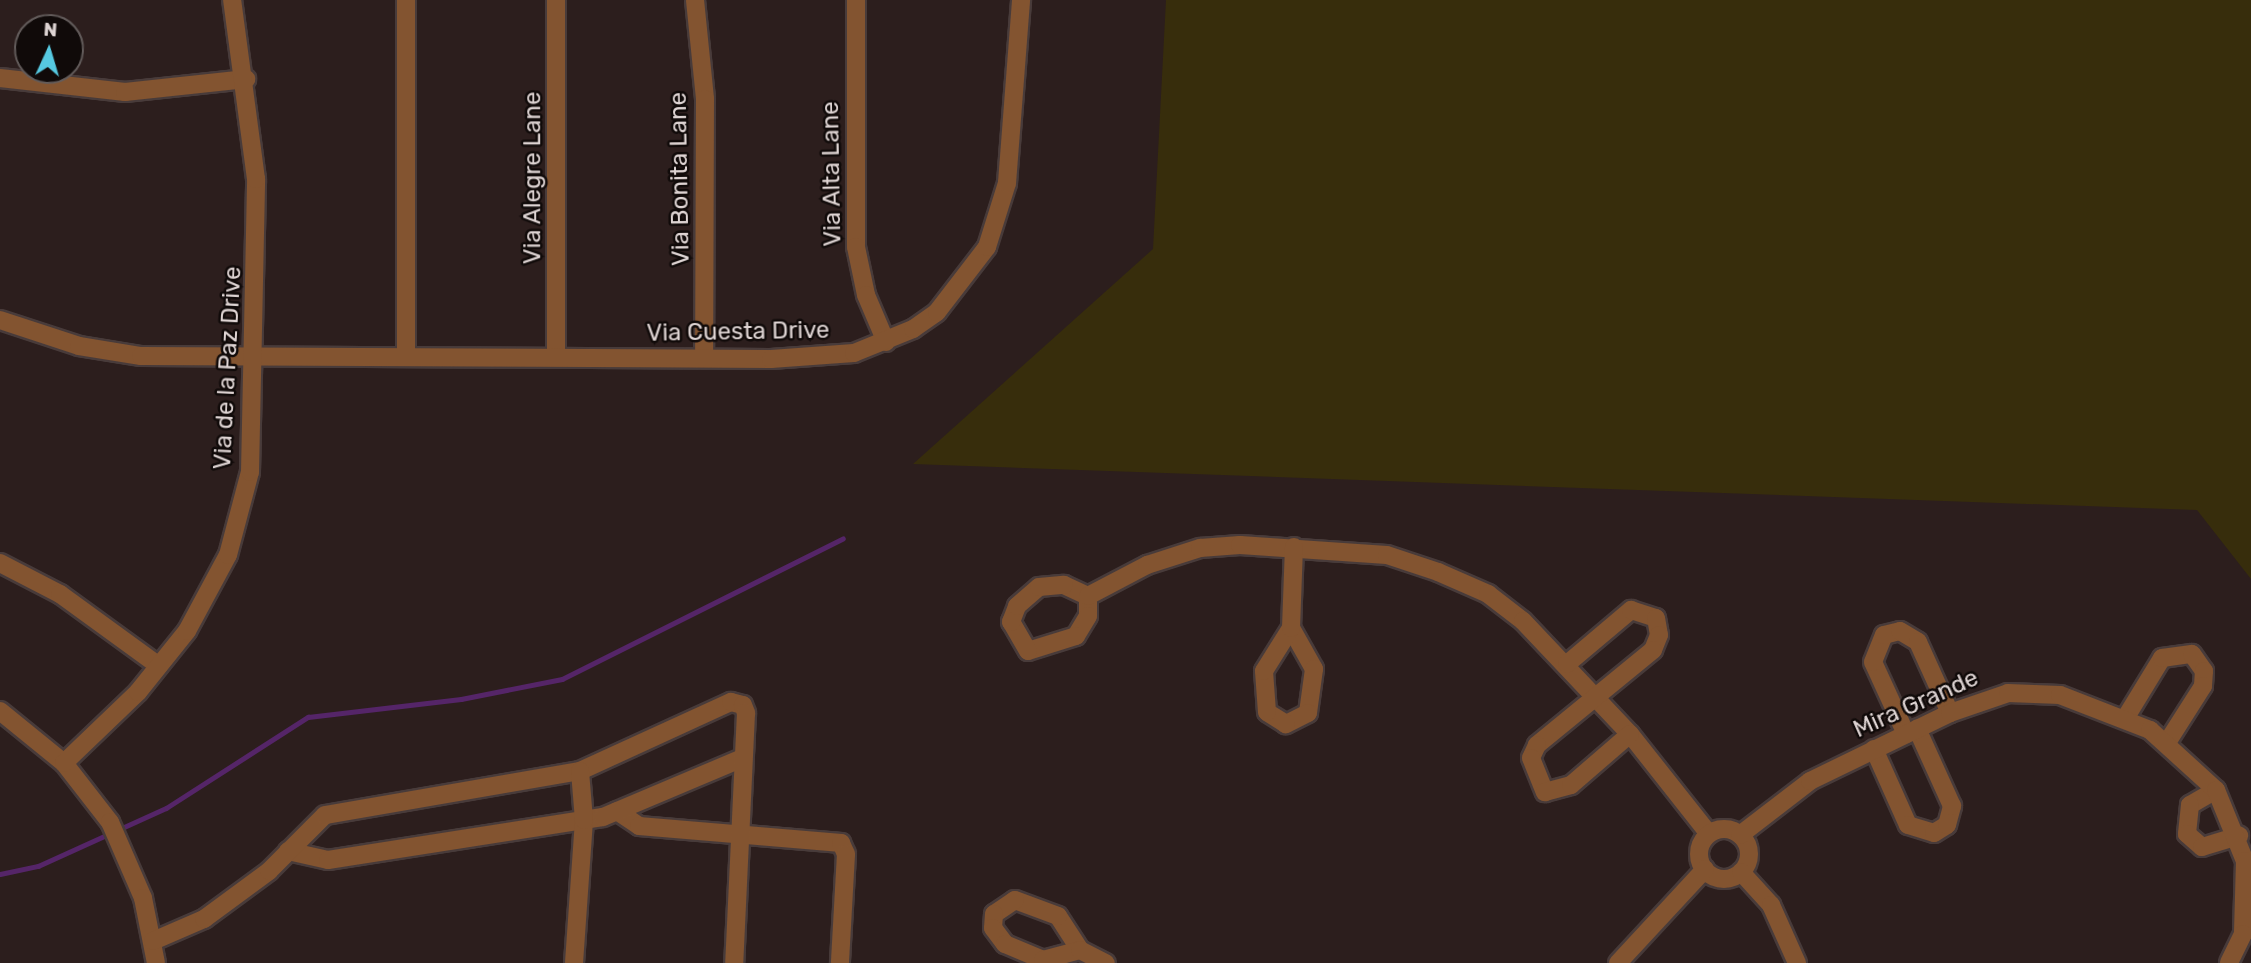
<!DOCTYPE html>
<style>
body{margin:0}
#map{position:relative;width:2251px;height:963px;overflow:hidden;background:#2c1e1d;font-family:Rubik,sans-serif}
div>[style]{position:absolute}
.green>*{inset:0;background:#372d0c}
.stream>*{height:5px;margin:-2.5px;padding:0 2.5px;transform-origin:2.5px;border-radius:2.5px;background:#552568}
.roads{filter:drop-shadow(2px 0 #483b3a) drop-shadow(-2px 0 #483b3a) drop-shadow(0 2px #483b3a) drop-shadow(0 -2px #483b3a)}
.minor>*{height:18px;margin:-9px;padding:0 9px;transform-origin:9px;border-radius:9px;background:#835430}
.minor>.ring{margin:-9px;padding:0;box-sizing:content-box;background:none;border:18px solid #835430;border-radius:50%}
span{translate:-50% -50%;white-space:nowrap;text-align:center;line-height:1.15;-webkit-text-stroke:5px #100a09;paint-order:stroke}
.street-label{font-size:24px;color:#ded4d3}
.north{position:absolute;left:14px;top:14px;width:70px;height:70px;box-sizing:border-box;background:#100a09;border:2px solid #625b5a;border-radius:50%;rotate:4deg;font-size:19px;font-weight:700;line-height:28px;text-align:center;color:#ded4d3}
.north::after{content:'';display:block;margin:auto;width:24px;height:32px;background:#56c9e1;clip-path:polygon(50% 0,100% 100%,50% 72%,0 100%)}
</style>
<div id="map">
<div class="green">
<i style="clip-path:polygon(1166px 0,2251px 0,2251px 579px,2197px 510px,913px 464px,1153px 249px)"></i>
</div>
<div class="stream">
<i style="left:0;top:874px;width:39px;rotate:-12deg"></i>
<i style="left:38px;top:866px;width:141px;rotate:-24.4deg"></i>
<i style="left:166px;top:808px;width:169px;rotate:-32.7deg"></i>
<i style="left:308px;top:717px;width:154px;rotate:-6.7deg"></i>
<i style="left:461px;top:699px;width:103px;rotate:-11.2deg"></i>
<i style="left:562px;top:679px;width:314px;rotate:-26.6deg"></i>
</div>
<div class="roads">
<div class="minor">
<i style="left:556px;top:0;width:357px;rotate:90deg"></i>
<i style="left:695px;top:0;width:100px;rotate:84.2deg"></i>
<i style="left:705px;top:99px;width:259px;rotate:90.2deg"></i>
<i style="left:856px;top:0;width:247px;rotate:90deg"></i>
<i style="left:856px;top:247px;width:49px;rotate:78.2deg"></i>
<i style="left:866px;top:295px;width:51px;rotate:66.9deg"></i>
<i style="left:0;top:78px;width:126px;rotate:6.4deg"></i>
<i style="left:125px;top:92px;width:122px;rotate:-6.1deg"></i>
<i style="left:0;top:320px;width:83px;rotate:18.2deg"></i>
<i style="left:79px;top:346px;width:63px;rotate:9.2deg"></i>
<i style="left:141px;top:356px;width:630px;rotate:0.27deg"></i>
<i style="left:771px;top:359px;width:83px;rotate:-4.1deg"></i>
<i style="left:854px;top:353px;width:64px;rotate:-22.1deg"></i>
<i style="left:913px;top:329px;width:29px;rotate:-35deg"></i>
<i style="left:937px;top:312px;width:82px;rotate:-52.4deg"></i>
<i style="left:987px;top:247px;width:67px;rotate:-72.6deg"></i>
<i style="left:1007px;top:183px;width:184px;rotate:-85.6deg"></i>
<i style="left:406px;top:357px;width:357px;rotate:-90deg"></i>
<i style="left:0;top:563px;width:68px;rotate:27.3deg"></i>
<i style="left:60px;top:594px;width:122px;rotate:36deg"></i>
<i style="left:1064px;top:585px;width:26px;rotate:25deg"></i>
<i style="left:1088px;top:596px;width:20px;rotate:90deg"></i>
<i style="left:1088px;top:616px;width:23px;rotate:121deg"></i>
<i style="left:1076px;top:636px;width:50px;rotate:162.6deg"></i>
<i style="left:1028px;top:651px;width:34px;rotate:-120deg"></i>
<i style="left:1011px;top:622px;width:17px;rotate:-69deg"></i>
<i style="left:1017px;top:606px;width:29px;rotate:-41deg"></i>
<i style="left:1039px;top:587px;width:25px;rotate:-5deg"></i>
<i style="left:1088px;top:596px;width:67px;rotate:-27.7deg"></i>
<i style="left:1147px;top:565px;width:56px;rotate:-17.8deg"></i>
<i style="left:1200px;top:548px;width:40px;rotate:-4.3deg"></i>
<i style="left:1240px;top:545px;width:147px;rotate:3.9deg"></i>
<i style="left:1387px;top:555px;width:54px;rotate:18.4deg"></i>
<i style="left:1438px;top:572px;width:55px;rotate:23.7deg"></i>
<i style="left:1488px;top:594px;width:44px;rotate:37.6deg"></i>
<i style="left:1523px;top:621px;width:156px;rotate:46.6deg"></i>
<i style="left:1630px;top:734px;width:127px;rotate:51.7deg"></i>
<i style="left:1291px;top:628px;width:47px;rotate:60.7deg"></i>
<i style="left:1314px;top:669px;width:44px;rotate:97.8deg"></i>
<i style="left:1308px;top:713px;width:25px;rotate:153deg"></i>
<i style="left:1286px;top:724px;width:22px;rotate:-148deg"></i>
<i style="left:1267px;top:712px;width:41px;rotate:-94.2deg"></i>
<i style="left:1264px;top:671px;width:51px;rotate:-57.9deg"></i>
<i style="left:1291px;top:628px;width:81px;rotate:-87.9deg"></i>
<i style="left:1567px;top:664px;width:84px;rotate:-40.2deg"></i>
<i style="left:1631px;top:610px;width:26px;rotate:18deg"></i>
<i style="left:1656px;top:618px;width:17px;rotate:80deg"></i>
<i style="left:1659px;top:635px;width:16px;rotate:112deg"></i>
<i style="left:1653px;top:650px;width:150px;rotate:140.7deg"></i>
<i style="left:1537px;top:745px;width:14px;rotate:115deg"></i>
<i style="left:1531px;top:758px;width:37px;rotate:68deg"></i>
<i style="left:1545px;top:792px;width:27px;rotate:-15deg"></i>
<i style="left:1571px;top:785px;width:78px;rotate:-40.8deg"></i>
<i style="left:0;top:711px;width:82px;rotate:39.1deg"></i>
<i style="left:64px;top:763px;width:75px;rotate:52.1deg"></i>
<i style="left:110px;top:822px;width:83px;rotate:66.5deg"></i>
<i style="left:143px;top:898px;width:66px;rotate:78.7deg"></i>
<i style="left:2126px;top:717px;width:69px;rotate:-58.6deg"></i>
<i style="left:2162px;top:658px;width:30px;rotate:-8deg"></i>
<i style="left:2192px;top:654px;width:21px;rotate:55deg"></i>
<i style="left:2204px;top:671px;width:15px;rotate:94deg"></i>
<i style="left:2203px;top:686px;width:65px;rotate:122.5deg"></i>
<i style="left:1906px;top:734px;width:79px;rotate:-114.6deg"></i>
<i style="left:1873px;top:662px;width:29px;rotate:-68deg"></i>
<i style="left:1884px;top:635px;width:16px;rotate:-14deg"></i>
<i style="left:1900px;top:631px;width:21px;rotate:31deg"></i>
<i style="left:1918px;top:642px;width:78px;rotate:65.7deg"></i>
<i style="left:1874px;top:749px;width:83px;rotate:65.9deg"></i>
<i style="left:1908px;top:825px;width:27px;rotate:17deg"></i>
<i style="left:1934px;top:833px;width:15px;rotate:-32deg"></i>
<i style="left:1947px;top:825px;width:20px;rotate:-75deg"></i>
<i style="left:1952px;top:806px;width:85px;rotate:-114.4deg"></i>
<i style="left:64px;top:763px;width:103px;rotate:-43.8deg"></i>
<i style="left:138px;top:692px;width:78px;rotate:-51.2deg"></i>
<i style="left:187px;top:631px;width:86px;rotate:-61.7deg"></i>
<i style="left:228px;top:555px;width:86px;rotate:-75.2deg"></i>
<i style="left:250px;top:472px;width:293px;rotate:-88.8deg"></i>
<i style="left:256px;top:179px;width:181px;rotate:-97.6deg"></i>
<i style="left:2216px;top:790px;width:30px;rotate:150deg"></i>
<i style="left:2190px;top:805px;width:29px;rotate:96deg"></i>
<i style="left:2187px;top:834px;width:20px;rotate:41deg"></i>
<i style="left:2202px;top:847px;width:39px;rotate:-17deg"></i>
<i style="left:617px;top:811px;width:27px;rotate:34deg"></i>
<i style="left:639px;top:826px;width:203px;rotate:4.8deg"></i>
<i style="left:841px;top:843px;width:12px;rotate:66deg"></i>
<i style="left:846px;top:854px;width:109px;rotate:93.2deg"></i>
<i class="ring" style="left:1699px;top:829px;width:32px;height:32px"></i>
<i style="left:1740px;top:835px;width:88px;rotate:-37.6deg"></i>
<i style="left:1810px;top:781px;width:156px;rotate:-25.9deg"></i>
<i style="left:1950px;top:713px;width:61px;rotate:-19deg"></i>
<i style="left:2008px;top:693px;width:52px;rotate:2.2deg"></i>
<i style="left:2060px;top:695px;width:97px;rotate:21.3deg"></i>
<i style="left:2150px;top:730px;width:89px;rotate:42.3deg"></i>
<i style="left:2216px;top:790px;width:77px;rotate:67.8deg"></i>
<i style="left:2245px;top:861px;width:73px;rotate:91.6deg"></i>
<i style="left:2243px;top:934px;width:32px;rotate:116deg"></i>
<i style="left:288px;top:851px;width:41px;rotate:12.7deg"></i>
<i style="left:328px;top:860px;width:278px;rotate:-8.9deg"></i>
<i style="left:603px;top:817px;width:152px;rotate:-22.9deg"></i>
<i style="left:1741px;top:872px;width:45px;rotate:47.7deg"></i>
<i style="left:1771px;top:905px;width:64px;rotate:65.9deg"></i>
<i style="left:153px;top:941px;width:56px;rotate:-23.3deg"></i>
<i style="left:204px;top:919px;width:81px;rotate:-36.4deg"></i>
<i style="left:269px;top:871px;width:79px;rotate:-45deg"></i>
<i style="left:325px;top:815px;width:259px;rotate:-9.8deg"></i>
<i style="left:580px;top:771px;width:166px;rotate:-24.6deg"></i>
<i style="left:731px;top:702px;width:12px;rotate:14deg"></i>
<i style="left:743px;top:705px;width:9px;rotate:69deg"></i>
<i style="left:746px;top:713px;width:250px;rotate:92.7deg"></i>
<i style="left:1080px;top:950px;width:40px;rotate:-122.9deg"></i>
<i style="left:1058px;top:916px;width:46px;rotate:-159.6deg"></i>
<i style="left:1015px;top:900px;width:25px;rotate:146deg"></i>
<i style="left:994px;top:914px;width:14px;rotate:94deg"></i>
<i style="left:993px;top:928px;width:20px;rotate:53deg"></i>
<i style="left:1005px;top:944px;width:41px;rotate:22.8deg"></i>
<i style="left:1043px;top:960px;width:38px;rotate:-15deg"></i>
<i style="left:1080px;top:950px;width:29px;rotate:27deg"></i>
<i style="left:574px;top:963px;width:143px;rotate:-86deg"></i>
<i style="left:584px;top:820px;width:49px;rotate:-94.7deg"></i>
<i style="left:1618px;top:963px;width:128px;rotate:-47.2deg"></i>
</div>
</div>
<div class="street-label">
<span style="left:832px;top:174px;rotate:-91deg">Via Alta Lane</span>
<span style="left:533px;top:178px;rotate:-90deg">Via Alegre Lane</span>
<span style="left:680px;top:179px;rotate:-91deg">Via Bonita Lane</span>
<span style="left:738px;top:332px;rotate:-1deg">Via Cuesta Drive</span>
<span style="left:228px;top:368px;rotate:-87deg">Via de la Paz Drive</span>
<span style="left:1916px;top:704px;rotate:-24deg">Mira Grande</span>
</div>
<div class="north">N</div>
</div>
